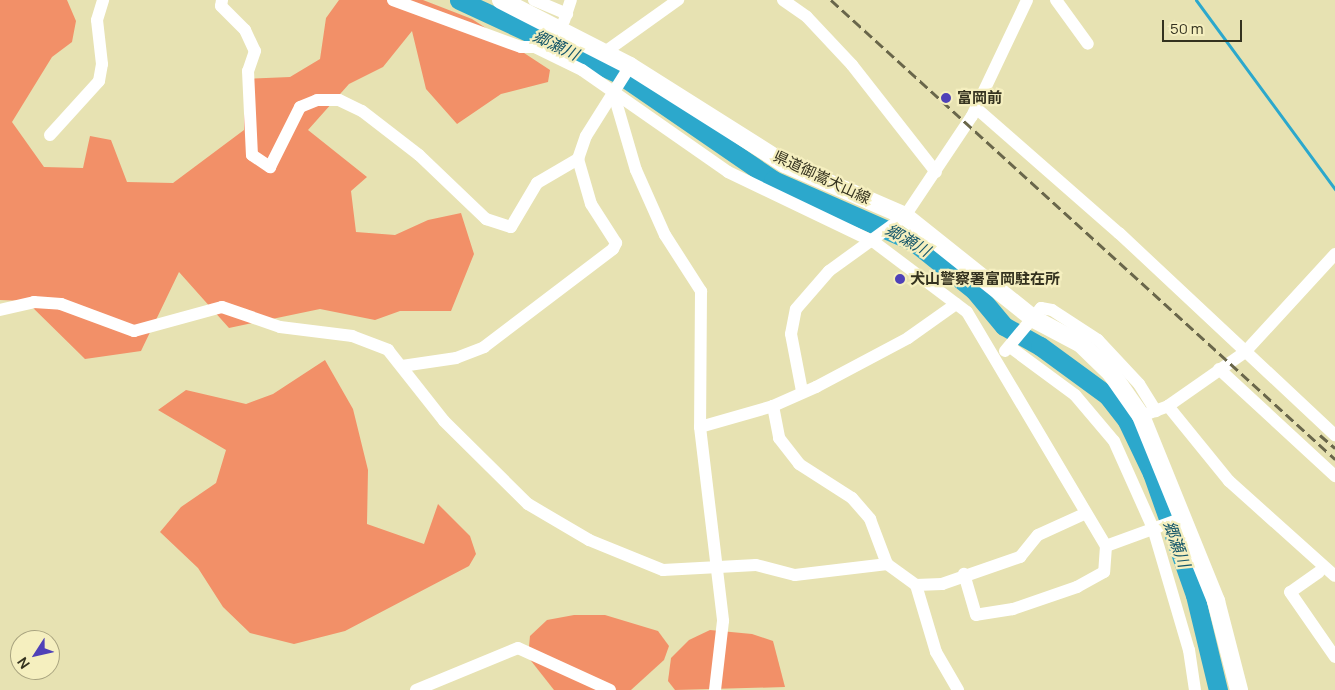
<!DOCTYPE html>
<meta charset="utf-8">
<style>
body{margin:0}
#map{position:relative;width:1335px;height:690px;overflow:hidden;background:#e7e2b2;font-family:Manrope,"Noto Sans JP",sans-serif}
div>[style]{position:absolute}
.green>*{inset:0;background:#f29068}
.stream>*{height:3px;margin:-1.5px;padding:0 1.5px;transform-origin:1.5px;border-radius:1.5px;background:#2ca8cc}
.river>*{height:19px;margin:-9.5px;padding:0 9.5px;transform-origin:9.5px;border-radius:9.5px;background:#2ca8cc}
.minor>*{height:12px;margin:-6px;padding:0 6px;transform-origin:6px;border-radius:6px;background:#fff}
.secondary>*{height:18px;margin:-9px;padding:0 9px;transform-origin:9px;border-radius:9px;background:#fff}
.rail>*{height:3px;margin-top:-1.5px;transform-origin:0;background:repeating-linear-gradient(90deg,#69664a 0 10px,transparent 0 15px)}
.dots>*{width:14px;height:14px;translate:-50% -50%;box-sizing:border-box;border:2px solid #f5efbf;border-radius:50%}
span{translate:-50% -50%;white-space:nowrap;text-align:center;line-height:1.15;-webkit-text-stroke:4.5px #f5efbf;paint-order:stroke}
.poi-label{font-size:15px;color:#34321f;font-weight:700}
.left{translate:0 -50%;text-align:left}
.street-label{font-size:15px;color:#34321f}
.water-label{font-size:16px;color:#155669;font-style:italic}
.north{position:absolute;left:10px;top:630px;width:50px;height:50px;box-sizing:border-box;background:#f5efbf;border:1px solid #a8a37f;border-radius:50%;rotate:235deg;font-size:14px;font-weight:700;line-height:20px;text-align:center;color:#34321f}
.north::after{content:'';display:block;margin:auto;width:18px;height:22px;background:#4f41b8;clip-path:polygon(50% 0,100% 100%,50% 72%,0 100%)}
.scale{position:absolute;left:1162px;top:20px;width:80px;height:22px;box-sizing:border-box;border:2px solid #34321f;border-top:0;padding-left:6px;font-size:15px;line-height:18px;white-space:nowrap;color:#34321f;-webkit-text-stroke:4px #f5efbf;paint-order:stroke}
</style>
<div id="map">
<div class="green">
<i style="clip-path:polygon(0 0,67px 0,76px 21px,72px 42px,52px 57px,12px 122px,44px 167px,83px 168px,90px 136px,111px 140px,127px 182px,173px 183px,244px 130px,244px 79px,290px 77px,320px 59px,326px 18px,339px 0,423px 0,472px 19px,550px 70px,548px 82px,501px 94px,457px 124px,426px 89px,412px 31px,383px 67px,349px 84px,308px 130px,367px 177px,351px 191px,356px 232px,395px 235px,428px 220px,461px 213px,474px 254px,451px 311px,400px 311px,375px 320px,320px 309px,229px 328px,179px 272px,141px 351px,85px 359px,26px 301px,0 300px)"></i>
<i style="clip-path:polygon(325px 360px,353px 409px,368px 470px,367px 524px,424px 544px,438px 504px,470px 536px,476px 554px,469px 566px,345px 631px,294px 644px,250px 633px,223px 607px,198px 568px,160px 532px,181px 507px,216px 483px,226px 450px,158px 410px,186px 390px,246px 404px,273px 394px)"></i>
<i style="clip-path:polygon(574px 615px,605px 615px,658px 631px,669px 646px,664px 660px,631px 690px,554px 690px,528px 657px,530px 636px,547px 620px)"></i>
<i style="clip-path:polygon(710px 630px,752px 634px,773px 641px,785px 687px,675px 690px,668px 681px,671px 658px,689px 640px)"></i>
</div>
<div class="stream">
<i style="left:1196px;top:0;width:235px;rotate:53.7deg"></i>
</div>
<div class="river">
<i style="left:459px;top:0;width:176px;rotate:24.8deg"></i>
<i style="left:619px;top:74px;width:187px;rotate:34.5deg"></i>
<i style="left:773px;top:180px;width:154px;rotate:23.7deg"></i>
<i style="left:914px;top:242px;width:77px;rotate:38.7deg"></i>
<i style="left:974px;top:290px;width:47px;rotate:50.2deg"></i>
<i style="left:1004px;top:326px;width:41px;rotate:29.1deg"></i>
<i style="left:1040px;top:346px;width:83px;rotate:36.2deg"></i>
<i style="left:1107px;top:395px;width:33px;rotate:52deg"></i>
<i style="left:1127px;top:421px;width:58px;rotate:64.3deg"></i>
<i style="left:1152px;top:473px;width:129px;rotate:70.6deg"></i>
<i style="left:1195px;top:595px;width:98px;rotate:76.4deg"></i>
</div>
<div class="minor">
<i style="left:222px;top:0;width:6px;rotate:99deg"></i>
<i style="left:221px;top:6px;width:34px;rotate:45deg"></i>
<i style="left:245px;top:30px;width:23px;rotate:65deg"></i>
<i style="left:255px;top:51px;width:21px;rotate:109deg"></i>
<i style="left:248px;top:71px;width:84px;rotate:87.3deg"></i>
<i style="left:252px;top:155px;width:22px;rotate:34deg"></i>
<i style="left:270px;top:167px;width:67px;rotate:-63.4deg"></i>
<i style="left:300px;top:107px;width:18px;rotate:-22deg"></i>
<i style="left:317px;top:100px;width:22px"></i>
<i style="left:339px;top:100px;width:25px;rotate:26deg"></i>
<i style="left:362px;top:111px;width:72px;rotate:37.7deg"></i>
<i style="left:419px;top:155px;width:93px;rotate:43.7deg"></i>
<i style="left:486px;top:219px;width:26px;rotate:18deg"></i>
<i style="left:511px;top:227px;width:51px;rotate:-59.4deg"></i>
<i style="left:537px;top:183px;width:48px;rotate:-30.3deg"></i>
<i style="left:578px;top:159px;width:24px;rotate:-71deg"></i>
<i style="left:586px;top:136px;width:83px;rotate:-57.8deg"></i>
<i style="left:393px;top:0;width:136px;rotate:20.2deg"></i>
<i style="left:521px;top:47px;width:14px"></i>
<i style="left:535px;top:47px;width:52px;rotate:26.1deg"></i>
<i style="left:582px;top:70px;width:178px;rotate:34.9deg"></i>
<i style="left:728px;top:172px;width:162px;rotate:25.6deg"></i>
<i style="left:874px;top:242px;width:116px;rotate:37deg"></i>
<i style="left:967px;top:312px;width:272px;rotate:59.3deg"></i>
<i style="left:1106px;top:546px;width:26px;rotate:94deg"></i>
<i style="left:1104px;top:572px;width:31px;rotate:151deg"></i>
<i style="left:1077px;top:587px;width:68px;rotate:161deg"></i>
<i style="left:1013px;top:609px;width:37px;rotate:171deg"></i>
<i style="left:976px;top:615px;width:43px;rotate:-106.3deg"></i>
<i style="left:534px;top:0;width:36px;rotate:23deg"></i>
<i style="left:783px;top:0;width:29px;rotate:35deg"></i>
<i style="left:807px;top:17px;width:66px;rotate:46.8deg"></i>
<i style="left:852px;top:65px;width:136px;rotate:51.9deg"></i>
<i style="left:1056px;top:0;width:54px;rotate:54deg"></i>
<i style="left:564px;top:21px;width:22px;rotate:-72deg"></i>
<i style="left:605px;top:52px;width:90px;rotate:-35.5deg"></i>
<i style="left:614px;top:95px;width:78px;rotate:73.7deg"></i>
<i style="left:636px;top:170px;width:71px;rotate:66deg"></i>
<i style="left:665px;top:235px;width:67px;rotate:57.3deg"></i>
<i style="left:701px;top:291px;width:136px;rotate:90.4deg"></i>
<i style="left:700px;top:427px;width:195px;rotate:83.2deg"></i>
<i style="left:723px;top:621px;width:69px;rotate:96.6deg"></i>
<i style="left:976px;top:108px;width:190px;rotate:41.2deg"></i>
<i style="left:1119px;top:233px;width:296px;rotate:43.1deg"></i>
<i style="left:50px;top:135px;width:73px;rotate:-47.8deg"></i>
<i style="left:99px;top:81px;width:17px;rotate:-80deg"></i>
<i style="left:102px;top:64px;width:44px;rotate:-96.5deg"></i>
<i style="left:97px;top:20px;width:21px;rotate:-73deg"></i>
<i style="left:0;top:310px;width:35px;rotate:-13deg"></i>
<i style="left:34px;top:302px;width:27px;rotate:4deg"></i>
<i style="left:61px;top:304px;width:78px;rotate:20.3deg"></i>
<i style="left:134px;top:331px;width:91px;rotate:-15.3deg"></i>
<i style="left:222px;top:307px;width:61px;rotate:19deg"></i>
<i style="left:280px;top:327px;width:73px;rotate:7.1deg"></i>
<i style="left:352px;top:336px;width:39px;rotate:21deg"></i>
<i style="left:388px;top:350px;width:90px;rotate:51.7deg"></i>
<i style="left:444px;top:421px;width:118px;rotate:44.7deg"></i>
<i style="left:528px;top:504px;width:71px;rotate:30.5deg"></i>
<i style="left:589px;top:540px;width:80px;rotate:22.1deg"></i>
<i style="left:663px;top:570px;width:93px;rotate:-3.1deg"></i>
<i style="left:756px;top:565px;width:40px;rotate:14.4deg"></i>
<i style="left:795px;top:575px;width:93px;rotate:-6.8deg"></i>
<i style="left:1010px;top:347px;width:81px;rotate:36.4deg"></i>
<i style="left:1075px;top:395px;width:60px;rotate:49.7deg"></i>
<i style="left:1114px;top:441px;width:95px;rotate:65.9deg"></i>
<i style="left:1153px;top:528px;width:127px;rotate:73.6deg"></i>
<i style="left:1189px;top:650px;width:40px;rotate:81.5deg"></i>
<i style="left:1005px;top:351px;width:56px;rotate:-50.1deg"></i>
<i style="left:1041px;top:308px;width:11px;rotate:10deg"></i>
<i style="left:1052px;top:310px;width:55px;rotate:33.1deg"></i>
<i style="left:1098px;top:340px;width:60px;rotate:47deg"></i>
<i style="left:1139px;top:384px;width:32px;rotate:58deg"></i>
<i style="left:402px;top:366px;width:55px;rotate:-8.4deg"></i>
<i style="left:456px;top:358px;width:30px;rotate:-21deg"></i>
<i style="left:484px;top:347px;width:162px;rotate:-37.2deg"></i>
<i style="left:613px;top:249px;width:7px;rotate:-63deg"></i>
<i style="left:616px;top:243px;width:46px;rotate:-122.7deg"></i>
<i style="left:591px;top:204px;width:47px;rotate:-106.1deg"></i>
<i style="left:1219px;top:369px;width:158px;rotate:42.7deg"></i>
<i style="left:802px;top:391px;width:58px;rotate:-100.9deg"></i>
<i style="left:791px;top:334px;width:25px;rotate:-79deg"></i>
<i style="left:796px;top:309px;width:50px;rotate:-49deg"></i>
<i style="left:829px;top:271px;width:94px;rotate:-35.9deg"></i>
<i style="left:905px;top:216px;width:120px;rotate:-56.2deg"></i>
<i style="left:972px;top:116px;width:128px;rotate:-64.6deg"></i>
<i style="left:773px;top:406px;width:33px;rotate:79deg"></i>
<i style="left:779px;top:438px;width:33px;rotate:52deg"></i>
<i style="left:799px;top:464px;width:63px;rotate:32.7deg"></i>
<i style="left:852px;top:498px;width:28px;rotate:49deg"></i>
<i style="left:870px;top:519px;width:48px;rotate:69.3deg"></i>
<i style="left:887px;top:564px;width:36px;rotate:36deg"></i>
<i style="left:916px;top:585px;width:26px;rotate:-2deg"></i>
<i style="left:942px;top:584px;width:83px;rotate:-19.1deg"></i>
<i style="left:1020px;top:557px;width:28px;rotate:-51deg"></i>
<i style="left:1038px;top:535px;width:51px;rotate:-24.5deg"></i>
<i style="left:1168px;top:406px;width:97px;rotate:50.9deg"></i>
<i style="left:1229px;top:481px;width:142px;rotate:41.9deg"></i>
<i style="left:1141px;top:416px;width:29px;rotate:-20deg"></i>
<i style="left:1168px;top:406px;width:94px;rotate:-35deg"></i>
<i style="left:1245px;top:352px;width:133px;rotate:-47.4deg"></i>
<i style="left:700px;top:427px;width:76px;rotate:-16deg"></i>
<i style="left:773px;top:406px;width:47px;rotate:-23.8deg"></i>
<i style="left:816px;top:387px;width:104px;rotate:-28deg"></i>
<i style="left:908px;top:338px;width:59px;rotate:-35.3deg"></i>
<i style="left:1106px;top:546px;width:82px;rotate:-20deg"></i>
<i style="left:1319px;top:572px;width:35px;rotate:145deg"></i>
<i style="left:1290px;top:592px;width:79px;rotate:55.3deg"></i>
<i style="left:916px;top:585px;width:70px;rotate:73.4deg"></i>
<i style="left:936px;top:652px;width:44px;rotate:59.9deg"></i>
<i style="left:416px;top:690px;width:110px;rotate:-22.4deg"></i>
<i style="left:518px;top:648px;width:101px;rotate:24.5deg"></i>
</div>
<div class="secondary">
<i style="left:501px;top:0;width:145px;rotate:27.1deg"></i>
<i style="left:630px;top:66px;width:183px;rotate:32.3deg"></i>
<i style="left:785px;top:164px;width:131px;rotate:23.4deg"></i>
<i style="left:905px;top:216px;width:165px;rotate:38.6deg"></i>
<i style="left:1034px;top:319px;width:53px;rotate:28deg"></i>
<i style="left:1081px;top:344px;width:42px;rotate:44deg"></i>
<i style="left:1111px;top:373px;width:52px;rotate:55.1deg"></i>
<i style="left:1141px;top:416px;width:200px;rotate:67.9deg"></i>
<i style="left:1216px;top:601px;width:92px;rotate:75.5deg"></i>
</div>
<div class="rail">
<i style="left:831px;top:0;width:682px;rotate:42.32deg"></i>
<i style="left:1320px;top:435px;width:20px;rotate:41deg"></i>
</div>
<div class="dots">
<i style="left:946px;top:98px;background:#4f41b8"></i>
<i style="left:900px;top:279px;background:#4f41b8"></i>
</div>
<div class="poi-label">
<span class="left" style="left:957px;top:98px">富岡前</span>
<span class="left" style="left:910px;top:279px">犬山警察署富岡駐在所</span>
</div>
<div class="street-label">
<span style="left:822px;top:177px;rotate:25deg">県道御嵩犬山線</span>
</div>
<div class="water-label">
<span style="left:556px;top:45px;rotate:25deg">郷瀬川</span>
<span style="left:908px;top:240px;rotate:30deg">郷瀬川</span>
<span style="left:1177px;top:544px;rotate:70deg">郷瀬川</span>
</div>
<div class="north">N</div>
<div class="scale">50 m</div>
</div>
